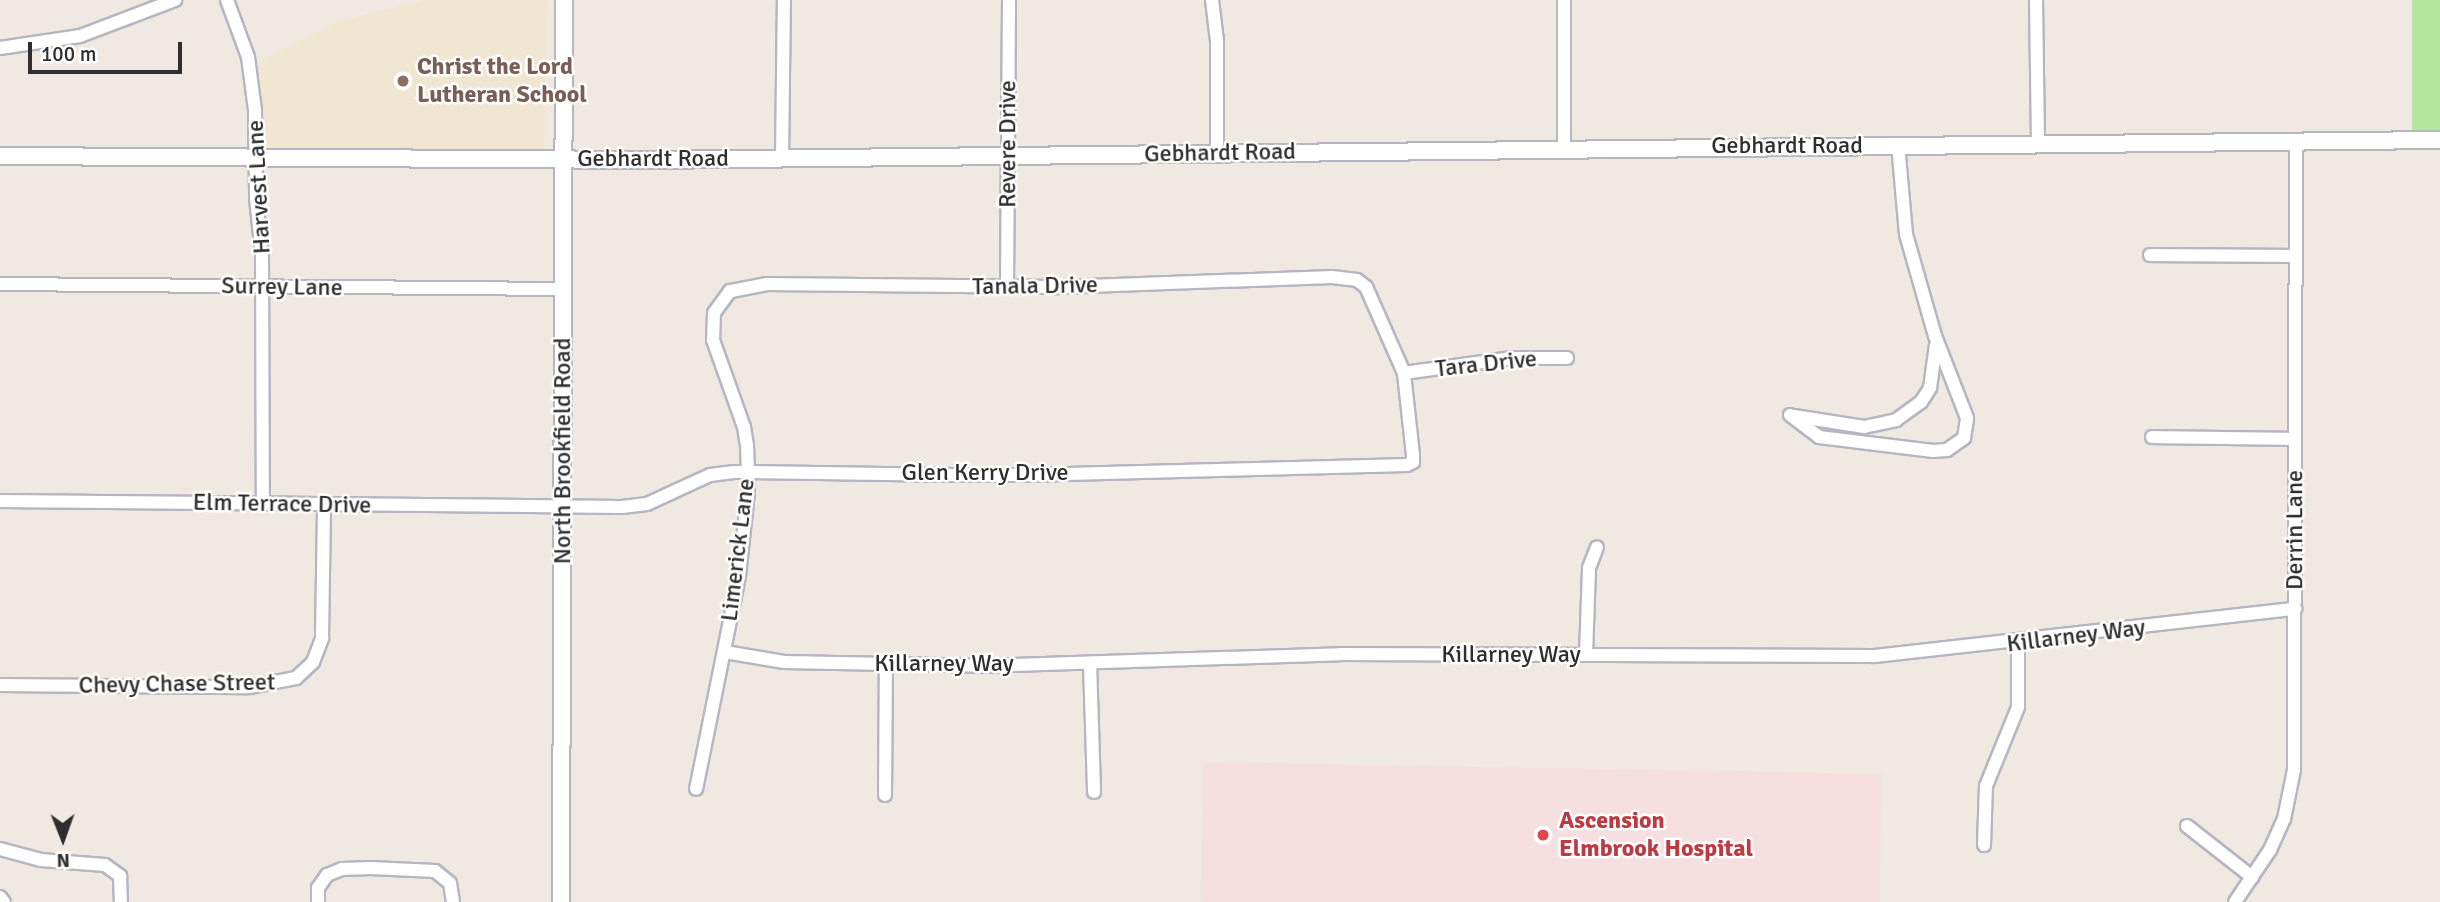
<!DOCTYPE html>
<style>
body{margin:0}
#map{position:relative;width:2440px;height:902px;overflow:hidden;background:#efe9e1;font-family:Signika,sans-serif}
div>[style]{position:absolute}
.education>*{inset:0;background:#f0e6d1}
.medical>*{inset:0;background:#f5dfe0;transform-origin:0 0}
.green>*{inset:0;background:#b6e59e;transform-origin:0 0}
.roads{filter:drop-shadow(2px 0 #b4b7c1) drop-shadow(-2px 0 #b4b7c1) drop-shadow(0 2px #b4b7c1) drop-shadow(0 -2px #b4b7c1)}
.street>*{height:12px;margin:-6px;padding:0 6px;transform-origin:6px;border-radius:6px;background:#fff}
.secondary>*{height:16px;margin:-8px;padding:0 8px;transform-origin:8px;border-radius:8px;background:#fff}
.dots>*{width:19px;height:19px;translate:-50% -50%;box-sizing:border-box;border:4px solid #fff;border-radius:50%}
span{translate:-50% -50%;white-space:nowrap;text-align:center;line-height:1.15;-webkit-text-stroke:5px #fff;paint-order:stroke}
.education-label{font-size:24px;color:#785e54;font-weight:700}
.left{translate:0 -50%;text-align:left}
.street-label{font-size:24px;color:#2e2e2e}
.health-label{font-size:24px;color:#be3a42;font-weight:700}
.north{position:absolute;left:28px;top:804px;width:70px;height:70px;-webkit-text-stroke:5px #fff;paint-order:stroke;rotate:179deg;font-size:19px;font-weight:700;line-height:28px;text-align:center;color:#2e2e2e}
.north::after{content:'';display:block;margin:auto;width:24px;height:32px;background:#2e2e2e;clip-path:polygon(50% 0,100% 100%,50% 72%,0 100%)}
.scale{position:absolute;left:28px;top:42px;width:154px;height:32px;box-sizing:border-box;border:4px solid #2e2e2e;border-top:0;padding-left:9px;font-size:21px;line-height:24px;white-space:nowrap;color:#2e2e2e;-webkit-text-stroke:5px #fff;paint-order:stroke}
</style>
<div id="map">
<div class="education">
<i style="clip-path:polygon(426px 0,547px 0,544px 152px,273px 154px,265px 149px,255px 63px,339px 21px)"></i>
</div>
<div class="medical">
<i style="left:1203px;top:762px;width:679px;height:140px;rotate:1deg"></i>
</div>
<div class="green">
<i style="left:2412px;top:0;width:28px;height:136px"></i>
</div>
<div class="roads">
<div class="street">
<i style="left:227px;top:0;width:61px;rotate:69.8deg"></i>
<i style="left:248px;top:57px;width:53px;rotate:82.5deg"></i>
<i style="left:255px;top:110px;width:88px;rotate:89.3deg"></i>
<i style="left:256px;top:198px;width:56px;rotate:83.9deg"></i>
<i style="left:262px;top:254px;width:249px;rotate:89.8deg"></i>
<i style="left:1212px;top:0;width:39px;rotate:83deg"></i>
<i style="left:1217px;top:39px;width:114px;rotate:90deg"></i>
<i style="left:2036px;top:0;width:144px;rotate:89.2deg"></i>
<i style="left:0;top:48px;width:81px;rotate:-8.5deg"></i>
<i style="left:80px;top:36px;width:102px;rotate:-20.8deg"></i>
<i style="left:1564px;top:149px;width:149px;rotate:-90deg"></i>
<i style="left:782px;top:158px;width:158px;rotate:-89.3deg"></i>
<i style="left:2150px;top:255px;width:145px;rotate:0.4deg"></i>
<i style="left:0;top:284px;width:564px;rotate:0.51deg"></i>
<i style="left:1007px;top:287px;width:287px;rotate:-89.6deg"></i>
<i style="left:1404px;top:373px;width:109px;rotate:-7.9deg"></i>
<i style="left:1512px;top:358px;width:55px"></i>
<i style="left:1790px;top:415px;width:36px;rotate:37deg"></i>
<i style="left:1819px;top:437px;width:115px;rotate:7deg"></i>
<i style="left:1933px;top:451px;width:14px;rotate:-4deg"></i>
<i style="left:1947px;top:450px;width:21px;rotate:-35deg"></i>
<i style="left:1964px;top:438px;width:20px;rotate:-81deg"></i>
<i style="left:1967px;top:418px;width:88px;rotate:-111.3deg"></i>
<i style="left:1935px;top:336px;width:106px;rotate:-105.9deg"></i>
<i style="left:1906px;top:234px;width:89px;rotate:-95.1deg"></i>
<i style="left:1794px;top:416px;width:71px;rotate:8.9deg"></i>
<i style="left:1864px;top:427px;width:33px;rotate:-12deg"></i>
<i style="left:1896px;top:420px;width:31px;rotate:-36deg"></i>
<i style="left:1921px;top:402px;width:17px;rotate:-57deg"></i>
<i style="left:1930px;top:388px;width:43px;rotate:-82.1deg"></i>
<i style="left:2152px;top:437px;width:143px;rotate:0.8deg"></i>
<i style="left:0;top:501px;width:622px;rotate:0.55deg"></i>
<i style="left:622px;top:507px;width:25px;rotate:-7deg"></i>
<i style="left:647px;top:504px;width:69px;rotate:-24.7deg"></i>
<i style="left:710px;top:475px;width:24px;rotate:-7deg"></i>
<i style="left:734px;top:472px;width:14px"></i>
<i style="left:748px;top:472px;width:207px;rotate:0.8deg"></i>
<i style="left:955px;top:475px;width:74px"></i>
<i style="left:1029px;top:475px;width:378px;rotate:-1.5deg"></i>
<i style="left:1407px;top:465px;width:7px;rotate:-27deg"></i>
<i style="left:1413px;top:462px;width:7px;rotate:-90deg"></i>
<i style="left:1413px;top:455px;width:82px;rotate:-96.3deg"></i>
<i style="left:1404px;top:373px;width:94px;rotate:-113.8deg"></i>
<i style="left:1366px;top:287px;width:11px;rotate:-142deg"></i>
<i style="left:1357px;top:280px;width:25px;rotate:-173deg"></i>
<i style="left:1332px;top:277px;width:277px;rotate:177.9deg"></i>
<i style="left:1055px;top:287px;width:288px;rotate:-179.4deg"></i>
<i style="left:767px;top:284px;width:38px;rotate:169deg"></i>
<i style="left:730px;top:291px;width:27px;rotate:126deg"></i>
<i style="left:714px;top:313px;width:27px;rotate:92deg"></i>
<i style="left:713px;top:340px;width:92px;rotate:70.4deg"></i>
<i style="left:744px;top:427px;width:18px;rotate:81deg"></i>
<i style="left:747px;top:445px;width:27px;rotate:88deg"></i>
<i style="left:748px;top:472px;width:20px;rotate:90deg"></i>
<i style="left:748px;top:492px;width:84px;rotate:96.1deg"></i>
<i style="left:739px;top:576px;width:217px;rotate:101.4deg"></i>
<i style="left:725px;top:652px;width:60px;rotate:9.6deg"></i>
<i style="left:784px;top:662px;width:200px;rotate:1.1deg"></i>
<i style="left:984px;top:666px;width:356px;rotate:-1.9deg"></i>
<i style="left:1340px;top:654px;width:534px;rotate:0.21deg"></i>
<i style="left:1874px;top:656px;width:424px;rotate:-6.4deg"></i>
<i style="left:1586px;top:655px;width:87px;rotate:-88deg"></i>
<i style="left:1589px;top:568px;width:22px;rotate:-69deg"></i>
<i style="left:1090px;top:663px;width:129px;rotate:88.2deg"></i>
<i style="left:0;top:685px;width:249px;rotate:0.5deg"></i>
<i style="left:249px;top:687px;width:48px;rotate:-10.8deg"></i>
<i style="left:296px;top:678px;width:23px;rotate:-43deg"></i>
<i style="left:313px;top:662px;width:26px;rotate:-69deg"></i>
<i style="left:322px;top:638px;width:133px;rotate:-89.1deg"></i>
<i style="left:885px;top:795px;width:131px;rotate:-89.6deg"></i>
<i style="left:2187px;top:826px;width:83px;rotate:38.1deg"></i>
<i style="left:1984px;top:845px;width:59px;rotate:-88.1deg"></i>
<i style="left:1986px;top:786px;width:85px;rotate:-67.9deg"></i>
<i style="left:2018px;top:707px;width:64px;rotate:-90deg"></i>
<i style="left:0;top:849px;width:42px;rotate:15deg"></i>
<i style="left:41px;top:860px;width:64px;rotate:4.5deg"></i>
<i style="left:105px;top:865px;width:19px;rotate:36deg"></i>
<i style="left:120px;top:876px;width:26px;rotate:88deg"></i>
<i style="left:0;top:897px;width:6px;rotate:51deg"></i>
<i style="left:318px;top:902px;width:14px;rotate:-90deg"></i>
<i style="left:318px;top:888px;width:16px;rotate:-55deg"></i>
<i style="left:327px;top:875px;width:16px;rotate:-22deg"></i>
<i style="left:342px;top:869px;width:29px;rotate:-2deg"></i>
<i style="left:371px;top:868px;width:64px;rotate:2.7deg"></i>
<i style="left:435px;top:871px;width:19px;rotate:39deg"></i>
<i style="left:450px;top:883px;width:19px;rotate:81deg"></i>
<i style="left:2235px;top:902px;width:63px;rotate:-56.1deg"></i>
<i style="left:2270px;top:850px;width:34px;rotate:-66deg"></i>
<i style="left:2284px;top:819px;width:50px;rotate:-78.5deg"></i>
<i style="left:2294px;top:770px;width:627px;rotate:-89.82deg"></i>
</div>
<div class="secondary">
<i style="left:0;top:156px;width:648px;rotate:0.35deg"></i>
<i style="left:648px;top:160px;width:1792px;rotate:-0.64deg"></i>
<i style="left:561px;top:902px;width:902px;rotate:-89.81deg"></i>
</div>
</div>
<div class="dots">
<i style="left:403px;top:81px;background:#8d6e63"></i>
<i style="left:1543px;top:835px;background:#e0444e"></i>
</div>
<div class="education-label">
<span class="left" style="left:417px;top:81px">Christ the Lord<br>Lutheran School</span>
</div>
<div class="street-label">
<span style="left:1008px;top:144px;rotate:-90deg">Revere Drive</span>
<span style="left:1787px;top:146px">Gebhardt Road</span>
<span style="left:1220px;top:153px;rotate:-1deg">Gebhardt Road</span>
<span style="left:653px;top:159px">Gebhardt Road</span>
<span style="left:259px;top:187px;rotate:-93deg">Harvest Lane</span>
<span style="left:1035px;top:286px;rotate:-1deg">Tanala Drive</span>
<span style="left:282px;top:287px;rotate:1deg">Surrey Lane</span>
<span style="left:1486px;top:364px;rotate:-6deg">Tara Drive</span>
<span style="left:563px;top:451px;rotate:-90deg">North Brookfield Road</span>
<span style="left:985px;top:473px">Glen Kerry Drive</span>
<span style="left:282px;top:504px;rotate:1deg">Elm Terrace Drive</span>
<span style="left:2295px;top:530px;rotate:-90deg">Derrin Lane</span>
<span style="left:738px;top:550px;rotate:-83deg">Limerick Lane</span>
<span style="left:2076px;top:636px;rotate:-7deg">Killarney Way</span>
<span style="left:1511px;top:655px">Killarney Way</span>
<span style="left:944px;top:664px">Killarney Way</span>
<span style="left:177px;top:684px;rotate:-1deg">Chevy Chase Street</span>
</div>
<div class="health-label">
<span class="left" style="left:1559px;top:835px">Ascension<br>Elmbrook Hospital</span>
</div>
<div class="north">N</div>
<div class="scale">100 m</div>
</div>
